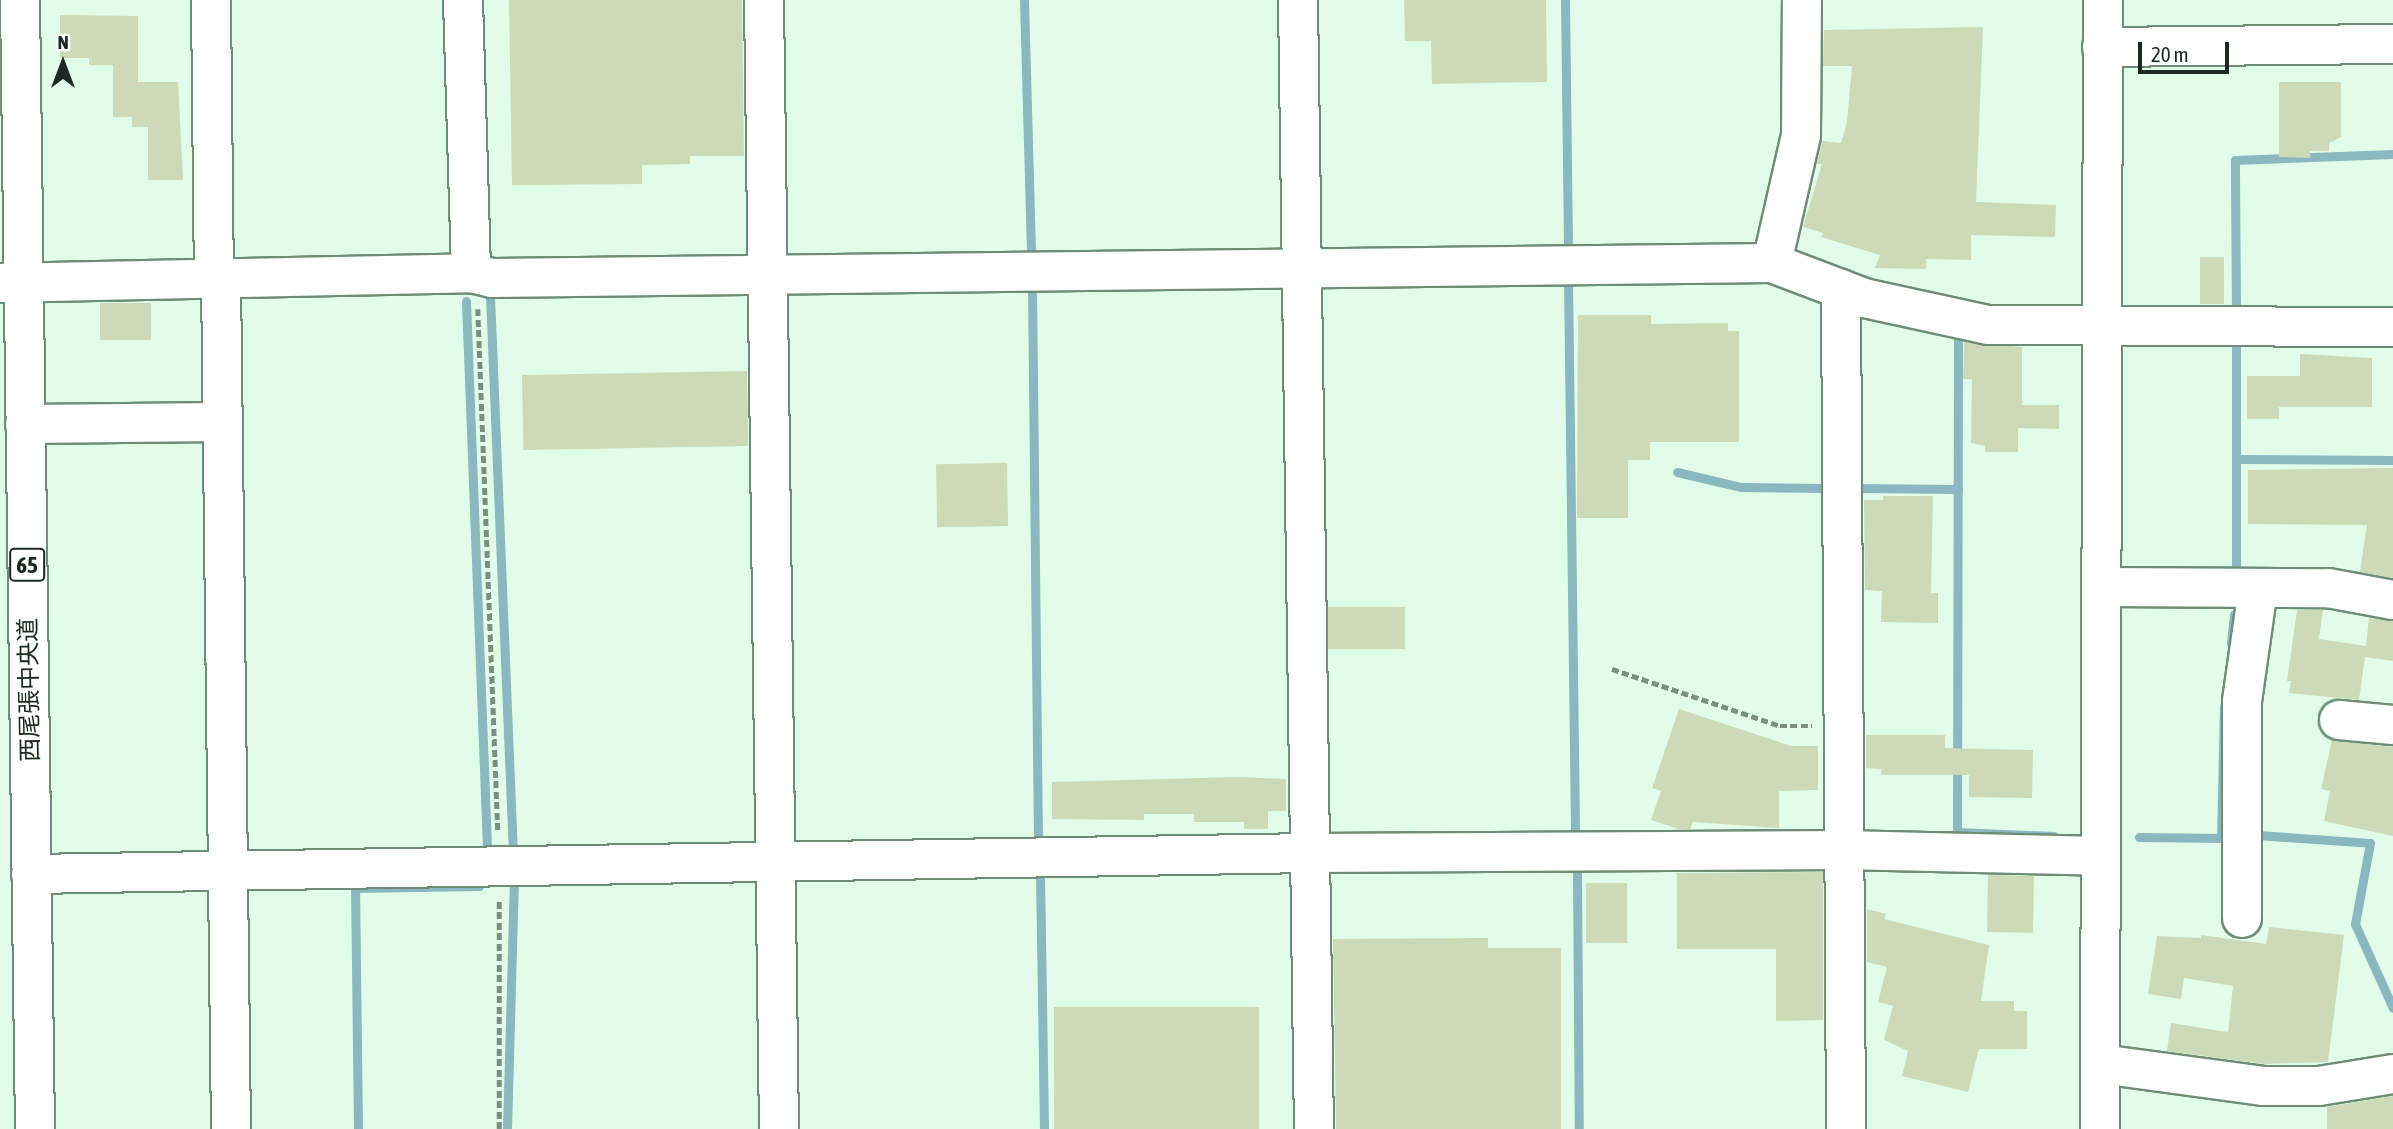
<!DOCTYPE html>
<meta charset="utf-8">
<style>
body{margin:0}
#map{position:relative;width:2393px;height:1129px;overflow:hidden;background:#e1fde9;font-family:"Asap Condensed","Noto Sans JP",sans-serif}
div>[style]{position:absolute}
.stream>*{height:9px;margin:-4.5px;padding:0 4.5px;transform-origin:4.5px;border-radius:4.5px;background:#8bb7c1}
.building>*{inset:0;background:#ccdab8;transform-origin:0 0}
.path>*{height:4.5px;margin-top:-2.25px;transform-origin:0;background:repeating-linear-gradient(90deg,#7a8f80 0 7px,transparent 0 10.5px)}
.roads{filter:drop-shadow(2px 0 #6e8d77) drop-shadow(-2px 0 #6e8d77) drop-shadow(0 2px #6e8d77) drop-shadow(0 -2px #6e8d77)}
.minor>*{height:38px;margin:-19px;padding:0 19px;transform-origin:19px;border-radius:19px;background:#fff}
.major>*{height:38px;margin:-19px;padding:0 19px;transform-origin:19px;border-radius:19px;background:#fff}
span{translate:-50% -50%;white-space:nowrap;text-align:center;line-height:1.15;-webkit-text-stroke:6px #fff;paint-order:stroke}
.shield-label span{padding:2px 5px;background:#fff;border:2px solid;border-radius:5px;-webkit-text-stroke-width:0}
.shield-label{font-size:23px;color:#1c2920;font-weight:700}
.street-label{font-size:24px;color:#1c2920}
.north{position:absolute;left:28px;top:28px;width:70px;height:70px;-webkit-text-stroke:5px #fff;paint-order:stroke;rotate:0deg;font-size:19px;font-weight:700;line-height:28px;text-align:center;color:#1c2920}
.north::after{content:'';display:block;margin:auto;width:24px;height:32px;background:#1c2920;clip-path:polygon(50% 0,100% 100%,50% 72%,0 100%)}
.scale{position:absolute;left:2138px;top:42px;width:91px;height:32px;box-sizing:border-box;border:4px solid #1c2920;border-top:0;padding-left:9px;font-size:21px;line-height:24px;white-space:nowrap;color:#1c2920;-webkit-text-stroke:5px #fff;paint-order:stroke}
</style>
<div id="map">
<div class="stream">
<i style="left:1024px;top:0;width:255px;rotate:88.4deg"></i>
<i style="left:1565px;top:0;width:250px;rotate:89.3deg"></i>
<i style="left:1568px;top:279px;width:553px;rotate:89.27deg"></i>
<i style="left:1032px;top:287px;width:557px;rotate:89.38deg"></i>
<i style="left:490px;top:296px;width:558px;rotate:87.64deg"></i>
<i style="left:466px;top:301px;width:547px;rotate:87.8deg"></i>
<i style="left:487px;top:848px;width:9px;rotate:148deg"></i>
<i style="left:2236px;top:313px;width:153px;rotate:-90.4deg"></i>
<i style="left:2235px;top:160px;width:158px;rotate:-2.2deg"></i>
<i style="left:1958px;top:331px;width:501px;rotate:90.11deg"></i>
<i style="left:1957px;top:832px;width:97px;rotate:2.4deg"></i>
<i style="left:2236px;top:459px;width:157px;rotate:0.4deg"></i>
<i style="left:1677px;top:472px;width:66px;rotate:13.2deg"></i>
<i style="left:1741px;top:487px;width:85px;rotate:0.7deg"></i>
<i style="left:1853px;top:488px;width:105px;rotate:0.5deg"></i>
<i style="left:2236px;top:576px;width:230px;rotate:-90deg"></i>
<i style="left:2231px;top:643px;width:29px;rotate:-84deg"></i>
<i style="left:2257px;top:835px;width:113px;rotate:4deg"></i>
<i style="left:2370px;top:843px;width:82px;rotate:100.5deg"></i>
<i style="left:2355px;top:924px;width:92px;rotate:65.7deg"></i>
<i style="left:2139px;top:837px;width:86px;rotate:0.7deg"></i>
<i style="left:2221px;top:838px;width:132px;rotate:-88.7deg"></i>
<i style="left:1577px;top:872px;width:257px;rotate:89.6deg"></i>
<i style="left:1040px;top:873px;width:256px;rotate:89.1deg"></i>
<i style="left:358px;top:1129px;width:241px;rotate:-90.7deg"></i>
<i style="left:355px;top:888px;width:124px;rotate:-0.9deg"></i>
<i style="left:507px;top:1129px;width:247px;rotate:-88.4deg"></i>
</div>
<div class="building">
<i style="clip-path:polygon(509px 0,742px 0,744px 156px,690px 156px,690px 164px,642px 165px,642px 184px,512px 185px)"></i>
<i style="clip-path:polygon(1404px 0,1546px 0,1547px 82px,1432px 84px,1431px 41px,1405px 41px)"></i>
<i style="clip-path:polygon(60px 15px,138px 16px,138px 82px,178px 82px,183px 180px,148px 180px,148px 127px,132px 127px,132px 117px,113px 117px,113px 65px,89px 65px,89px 58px,60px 58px)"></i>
<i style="clip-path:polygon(1983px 27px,1976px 202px,2056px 205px,2055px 237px,1971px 235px,1971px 260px,1926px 259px,1926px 269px,1875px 268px,1880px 255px,1821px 237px,1823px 233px,1803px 227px,1822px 164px,1817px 164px,1822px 141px,1841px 143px,1847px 122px,1852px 66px,1823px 66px,1824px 30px)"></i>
<i style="clip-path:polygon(2279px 82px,2341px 82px,2341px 137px,2329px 143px,2329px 151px,2310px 151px,2310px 158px,2279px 157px)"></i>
<i style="left:2200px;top:257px;width:24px;height:47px"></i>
<i style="left:100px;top:303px;width:51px;height:37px"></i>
<i style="clip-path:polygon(1578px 315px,1651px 315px,1651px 324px,1728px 323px,1728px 331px,1739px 331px,1739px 442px,1650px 442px,1650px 460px,1628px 460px,1628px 518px,1577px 518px)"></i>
<i style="clip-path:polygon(1964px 342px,2022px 347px,2022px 405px,2059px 405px,2059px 429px,2018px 428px,2018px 452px,1985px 452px,1985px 446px,1971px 443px,1972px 379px,1963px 379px)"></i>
<i style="clip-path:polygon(2300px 354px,2372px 358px,2372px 407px,2279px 407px,2279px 419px,2247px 419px,2247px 376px,2300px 376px)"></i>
<i style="left:747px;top:371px;width:75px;height:225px;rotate:89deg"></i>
<i style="left:1007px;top:463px;width:63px;height:71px;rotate:89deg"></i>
<i style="clip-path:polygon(2393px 468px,2393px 578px,2360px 572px,2367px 525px,2248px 524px,2248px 470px)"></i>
<i style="clip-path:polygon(1883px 496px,1933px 496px,1931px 593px,1938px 593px,1938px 623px,1881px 622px,1882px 591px,1865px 590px,1864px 500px,1883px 500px)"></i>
<i style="left:1405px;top:607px;width:42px;height:77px;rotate:90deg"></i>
<i style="clip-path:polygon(2297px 610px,2323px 610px,2319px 639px,2366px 646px,2369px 618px,2393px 621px,2393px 661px,2365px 657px,2359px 700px,2289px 693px,2291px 681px,2287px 681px)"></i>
<i style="clip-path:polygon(1679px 709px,1791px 746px,1818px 746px,1818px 790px,1779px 791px,1779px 828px,1693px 822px,1690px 829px,1679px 829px,1651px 820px,1661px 791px,1652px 788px)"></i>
<i style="clip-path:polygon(1866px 735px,1945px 735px,1945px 748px,2033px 750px,2032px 798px,1969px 797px,1969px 775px,1881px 775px,1882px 769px,1866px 768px)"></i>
<i style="clip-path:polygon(2332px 740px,2393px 747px,2393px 836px,2324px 821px,2330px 791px,2321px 789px)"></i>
<i style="clip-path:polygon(1239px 777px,1286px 779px,1286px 811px,1268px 811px,1268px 829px,1244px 829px,1244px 822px,1194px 822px,1194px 814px,1144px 814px,1144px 820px,1052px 819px,1052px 782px)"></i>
<i style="clip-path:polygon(1823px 872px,1823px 1020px,1776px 1021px,1776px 949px,1677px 949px,1677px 873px)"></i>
<i style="left:1988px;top:875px;width:46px;height:57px;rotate:1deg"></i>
<i style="left:1586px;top:883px;width:41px;height:60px"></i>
<i style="clip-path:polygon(1867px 909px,1886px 914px,1884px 919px,1989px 945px,1981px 1001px,2014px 1001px,2014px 1011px,2027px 1011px,2027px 1049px,1979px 1049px,1968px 1092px,1902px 1076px,1908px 1051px,1884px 1040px,1893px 1006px,1878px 1002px,1887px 967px,1867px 962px)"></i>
<i style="clip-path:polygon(2269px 927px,2344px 935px,2328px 1062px,2264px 1064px,2167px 1051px,2171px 1023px,2228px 1032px,2233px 986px,2184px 978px,2181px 999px,2148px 994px,2157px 936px,2201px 938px,2201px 935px,2266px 944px)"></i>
<i style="clip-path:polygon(1488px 938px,1488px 948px,1561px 948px,1561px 1129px,1336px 1129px,1333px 939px)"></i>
<i style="left:1259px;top:1007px;width:122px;height:205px;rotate:90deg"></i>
<i style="clip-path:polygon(2393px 1096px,2393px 1129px,2327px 1129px,2327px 1107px)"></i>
</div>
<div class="path">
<i style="left:478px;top:309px;width:523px;rotate:87.81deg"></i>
<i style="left:1612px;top:669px;width:177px;rotate:18.7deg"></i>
<i style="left:1780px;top:726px;width:32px"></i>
<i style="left:499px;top:1129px;width:229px;rotate:-90deg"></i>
</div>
<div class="roads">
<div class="minor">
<i style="left:211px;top:0;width:277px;rotate:89.4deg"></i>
<i style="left:463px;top:0;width:273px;rotate:88.3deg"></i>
<i style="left:764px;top:0;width:1129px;rotate:89.24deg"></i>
<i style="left:1298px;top:0;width:1129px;rotate:89.19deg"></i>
<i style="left:2102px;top:47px;width:291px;rotate:-0.6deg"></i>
<i style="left:1772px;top:263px;width:131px;rotate:-77.2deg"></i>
<i style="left:1801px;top:135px;width:135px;rotate:-89.6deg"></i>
<i style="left:221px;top:277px;width:852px;rotate:89.33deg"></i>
<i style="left:0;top:283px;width:471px;rotate:-1.2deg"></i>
<i style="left:471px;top:273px;width:22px;rotate:13deg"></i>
<i style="left:492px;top:278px;width:1280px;rotate:-0.67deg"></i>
<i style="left:1772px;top:263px;width:98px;rotate:20.8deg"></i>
<i style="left:1864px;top:298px;width:127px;rotate:12.3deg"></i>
<i style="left:1988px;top:325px;width:405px;rotate:0.3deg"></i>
<i style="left:1841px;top:289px;width:840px;rotate:89.66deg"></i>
<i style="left:25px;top:424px;width:198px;rotate:-0.6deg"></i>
<i style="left:2101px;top:587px;width:227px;rotate:0.3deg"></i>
<i style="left:2328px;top:588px;width:66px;rotate:10.5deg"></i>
<i style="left:2339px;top:720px;width:54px;rotate:5.3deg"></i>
<i style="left:31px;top:874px;width:1280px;rotate:-0.94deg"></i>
<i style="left:1311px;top:853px;width:531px;rotate:-0.32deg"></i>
<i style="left:1842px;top:850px;width:259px;rotate:1.3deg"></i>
<i style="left:2242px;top:918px;width:217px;rotate:-90deg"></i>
<i style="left:2242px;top:701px;width:114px;rotate:-81.9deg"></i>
<i style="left:2101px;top:1064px;width:163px;rotate:7.7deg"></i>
<i style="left:2263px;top:1086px;width:56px"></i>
<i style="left:2319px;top:1086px;width:75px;rotate:-9.2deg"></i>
<i style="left:2100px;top:1129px;width:1129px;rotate:-89.85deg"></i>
</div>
<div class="major">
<i style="left:20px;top:0;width:1129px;rotate:89.24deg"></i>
</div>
</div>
<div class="shield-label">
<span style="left:27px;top:565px">65</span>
</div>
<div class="street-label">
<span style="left:29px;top:690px;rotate:-91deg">西尾張中央道</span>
</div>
<div class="north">N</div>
<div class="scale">20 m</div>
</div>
